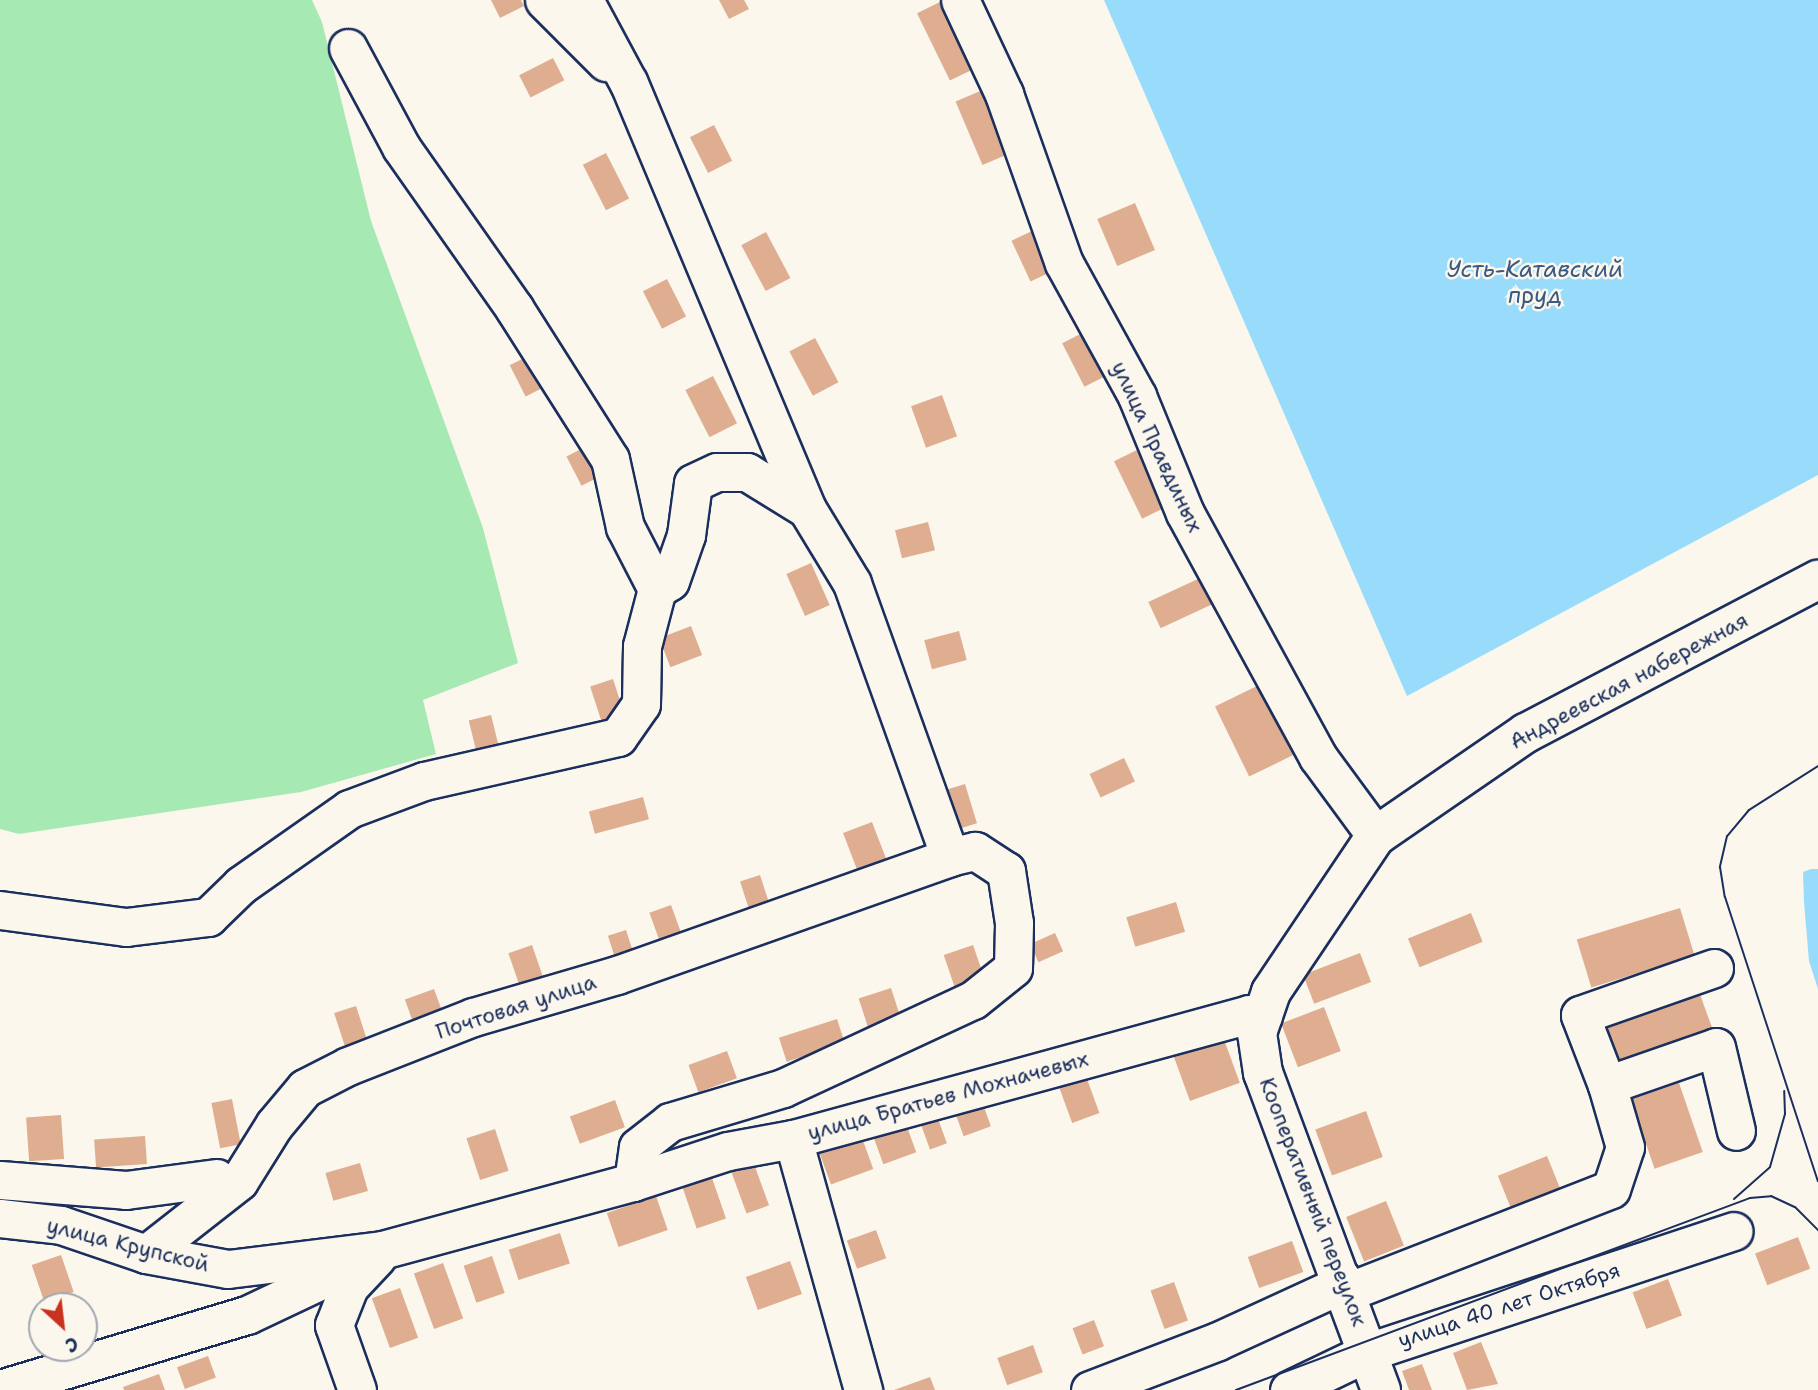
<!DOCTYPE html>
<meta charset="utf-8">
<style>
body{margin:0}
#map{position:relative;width:1818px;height:1390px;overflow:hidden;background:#fbf7ec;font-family:"Shantell Sans",sans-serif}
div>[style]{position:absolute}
.green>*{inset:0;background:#a7e9b3}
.water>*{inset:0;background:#98dbfa}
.building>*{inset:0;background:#dfae91;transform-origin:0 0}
.roads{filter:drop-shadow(2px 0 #1b2f5e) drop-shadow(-2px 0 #1b2f5e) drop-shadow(0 2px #1b2f5e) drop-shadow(0 -2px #1b2f5e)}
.minor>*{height:37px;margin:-18.5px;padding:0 18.5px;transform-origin:18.5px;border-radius:18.5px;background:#fbf7ec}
.major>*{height:38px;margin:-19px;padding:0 19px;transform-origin:19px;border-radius:19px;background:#fbf7ec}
.tram>*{height:2px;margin:-1px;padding:0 1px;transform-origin:1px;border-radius:1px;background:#1b2f5e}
span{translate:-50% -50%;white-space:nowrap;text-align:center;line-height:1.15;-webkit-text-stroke:5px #fbf7ec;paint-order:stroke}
.street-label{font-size:21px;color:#1b2f5e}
.water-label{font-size:23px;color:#3a5a85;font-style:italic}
.north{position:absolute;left:28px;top:1292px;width:70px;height:70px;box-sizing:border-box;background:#fbf7ec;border:2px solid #a1a7b3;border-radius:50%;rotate:153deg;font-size:19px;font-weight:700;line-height:28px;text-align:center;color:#1b2f5e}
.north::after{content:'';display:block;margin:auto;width:24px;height:32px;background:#c8321e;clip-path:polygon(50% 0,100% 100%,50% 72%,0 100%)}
</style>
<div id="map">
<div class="green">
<i style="clip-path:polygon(0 0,312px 0,322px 22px,371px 221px,483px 528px,518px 663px,423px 700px,436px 754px,301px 792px,19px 834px,0 829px)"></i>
</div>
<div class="water">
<i style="clip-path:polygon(1104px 0,1818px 0,1818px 475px,1407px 696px)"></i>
<i style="clip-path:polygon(1811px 869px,1818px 869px,1818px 989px,1809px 961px,1804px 902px,1803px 872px)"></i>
</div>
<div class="building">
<i style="clip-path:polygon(491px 0,521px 0,524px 6px,500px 18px)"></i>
<i style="clip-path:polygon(719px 0,744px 0,749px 9px,729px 19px)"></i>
<i style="left:944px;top:0;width:75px;height:30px;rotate:64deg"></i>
<i style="left:553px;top:58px;width:25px;height:38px;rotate:63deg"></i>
<i style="left:985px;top:89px;width:69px;height:32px;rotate:67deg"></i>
<i style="left:714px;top:125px;width:40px;height:27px;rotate:63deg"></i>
<i style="left:606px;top:153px;width:51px;height:26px;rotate:63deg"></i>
<i style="left:1135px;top:203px;width:51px;height:41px;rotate:67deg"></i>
<i style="left:1045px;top:225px;width:45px;height:37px;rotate:65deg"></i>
<i style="left:766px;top:232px;width:52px;height:28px;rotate:62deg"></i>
<i style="left:667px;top:279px;width:42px;height:27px;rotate:63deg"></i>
<i style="left:1088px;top:330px;width:49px;height:29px;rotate:63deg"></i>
<i style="left:815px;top:338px;width:50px;height:29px;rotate:62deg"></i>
<i style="left:532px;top:354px;width:35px;height:25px;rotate:63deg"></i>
<i style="left:713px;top:376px;width:53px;height:31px;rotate:63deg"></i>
<i style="left:942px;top:395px;width:44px;height:33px;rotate:70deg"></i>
<i style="left:587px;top:446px;width:33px;height:23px;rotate:63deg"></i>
<i style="left:1141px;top:448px;width:64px;height:30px;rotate:64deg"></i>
<i style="left:928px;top:522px;width:29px;height:34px;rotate:76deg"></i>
<i style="left:811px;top:563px;width:46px;height:27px;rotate:66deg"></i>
<i style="left:1200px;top:578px;width:29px;height:57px;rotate:65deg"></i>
<i style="left:691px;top:626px;width:31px;height:34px;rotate:69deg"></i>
<i style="left:959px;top:631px;width:30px;height:36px;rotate:75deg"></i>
<i style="left:613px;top:679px;width:36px;height:24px;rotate:72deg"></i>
<i style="left:1259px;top:685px;width:78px;height:49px;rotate:64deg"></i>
<i style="left:491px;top:715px;width:37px;height:23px;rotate:76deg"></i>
<i style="left:1124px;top:758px;width:26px;height:38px;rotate:65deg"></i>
<i style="left:965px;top:784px;width:41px;height:23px;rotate:73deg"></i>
<i style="left:643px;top:797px;width:23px;height:56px;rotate:75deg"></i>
<i style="left:872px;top:822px;width:44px;height:31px;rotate:69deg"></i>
<i style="left:760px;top:875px;width:36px;height:21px;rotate:72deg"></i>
<i style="left:1176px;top:902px;width:31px;height:52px;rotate:73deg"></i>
<i style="left:671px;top:905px;width:38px;height:23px;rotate:70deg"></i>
<i style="left:1680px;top:908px;width:50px;height:108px;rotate:73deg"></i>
<i style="left:1471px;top:913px;width:31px;height:68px;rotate:68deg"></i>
<i style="left:626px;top:930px;width:25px;height:19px;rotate:72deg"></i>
<i style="left:1055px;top:933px;width:20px;height:27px;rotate:66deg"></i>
<i style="left:532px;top:945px;width:42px;height:25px;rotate:71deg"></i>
<i style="left:973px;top:945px;width:36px;height:31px;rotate:71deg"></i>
<i style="left:1360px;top:953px;width:31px;height:61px;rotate:69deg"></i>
<i style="left:891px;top:988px;width:33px;height:34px;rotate:72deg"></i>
<i style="left:434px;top:989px;width:27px;height:31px;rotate:70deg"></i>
<i style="left:1698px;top:989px;width:47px;height:107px;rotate:70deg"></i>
<i style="left:356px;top:1006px;width:38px;height:23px;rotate:72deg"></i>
<i style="left:1324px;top:1007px;width:47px;height:46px;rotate:69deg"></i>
<i style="left:837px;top:1019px;width:25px;height:61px;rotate:72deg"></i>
<i style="left:1222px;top:1034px;width:52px;height:53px;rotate:70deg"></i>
<i style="left:727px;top:1051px;width:29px;height:41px;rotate:70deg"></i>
<i style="left:1083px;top:1068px;width:48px;height:29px;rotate:70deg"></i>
<i style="left:1679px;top:1083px;width:73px;height:51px;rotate:71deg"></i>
<i style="left:232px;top:1099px;width:46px;height:21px;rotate:79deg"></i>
<i style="left:981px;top:1099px;width:29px;height:29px;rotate:70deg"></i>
<i style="left:615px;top:1100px;width:29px;height:48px;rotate:70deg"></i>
<i style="left:1366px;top:1111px;width:49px;height:54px;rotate:70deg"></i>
<i style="left:61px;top:1115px;width:44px;height:35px;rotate:86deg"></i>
<i style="left:937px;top:1116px;width:29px;height:18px;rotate:70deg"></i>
<i style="left:906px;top:1124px;width:30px;height:35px;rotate:70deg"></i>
<i style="left:495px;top:1129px;width:44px;height:30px;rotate:72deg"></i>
<i style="left:145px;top:1136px;width:28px;height:51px;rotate:86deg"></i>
<i style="left:862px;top:1138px;width:33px;height:45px;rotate:70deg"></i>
<i style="left:1547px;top:1156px;width:40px;height:53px;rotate:68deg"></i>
<i style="left:360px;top:1163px;width:29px;height:36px;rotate:74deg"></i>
<i style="left:754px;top:1164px;width:44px;height:24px;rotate:70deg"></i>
<i style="left:711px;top:1175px;width:46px;height:31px;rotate:71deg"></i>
<i style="left:656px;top:1196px;width:36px;height:52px;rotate:71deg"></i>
<i style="left:1386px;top:1201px;width:48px;height:43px;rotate:68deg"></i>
<i style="left:876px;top:1230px;width:30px;height:31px;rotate:70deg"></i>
<i style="left:560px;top:1233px;width:32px;height:54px;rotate:72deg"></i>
<i style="left:1798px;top:1237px;width:34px;height:46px;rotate:69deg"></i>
<i style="left:1292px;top:1241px;width:33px;height:47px;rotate:70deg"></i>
<i style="left:61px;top:1255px;width:39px;height:31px;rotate:71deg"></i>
<i style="left:492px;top:1256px;width:39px;height:30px;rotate:71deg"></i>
<i style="left:790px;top:1261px;width:35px;height:47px;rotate:70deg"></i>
<i style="left:443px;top:1263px;width:59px;height:31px;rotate:70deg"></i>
<i style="left:1668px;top:1279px;width:39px;height:38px;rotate:69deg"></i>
<i style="left:1174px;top:1282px;width:41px;height:25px;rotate:70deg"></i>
<i style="left:400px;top:1288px;width:53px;height:30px;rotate:70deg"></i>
<i style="left:1094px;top:1320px;width:28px;height:23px;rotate:69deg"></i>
<i style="clip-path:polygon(1481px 1342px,1498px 1384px,1467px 1390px,1453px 1353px)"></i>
<i style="left:1033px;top:1345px;width:29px;height:38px;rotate:70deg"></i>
<i style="left:208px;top:1356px;width:23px;height:33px;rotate:70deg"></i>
<i style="clip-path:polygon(1422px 1364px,1432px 1390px,1409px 1390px,1402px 1371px)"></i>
<i style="clip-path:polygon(159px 1374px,165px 1390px,124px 1390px,123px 1387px)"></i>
<i style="clip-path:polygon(930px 1377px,935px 1390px,894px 1390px)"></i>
</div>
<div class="roads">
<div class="minor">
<i style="left:544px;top:0;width:88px;rotate:45deg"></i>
<i style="left:960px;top:0;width:104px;rotate:64.9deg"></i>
<i style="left:1004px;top:94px;width:179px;rotate:70.5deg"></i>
<i style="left:1064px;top:263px;width:152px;rotate:61.2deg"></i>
<i style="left:1137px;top:396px;width:126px;rotate:67.7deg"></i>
<i style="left:1185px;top:513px;width:278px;rotate:61.4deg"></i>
<i style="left:1318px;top:757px;width:98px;rotate:53.7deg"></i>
<i style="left:348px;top:48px;width:112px;rotate:61.8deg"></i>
<i style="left:401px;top:147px;width:197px;rotate:54.9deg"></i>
<i style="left:514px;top:308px;width:179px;rotate:57.6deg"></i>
<i style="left:610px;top:459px;width:70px;rotate:77.6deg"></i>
<i style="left:625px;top:527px;width:70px;rotate:62.7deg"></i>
<i style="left:0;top:910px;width:127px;rotate:7.7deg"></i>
<i style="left:126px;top:927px;width:83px;rotate:-7deg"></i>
<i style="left:208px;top:917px;width:46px;rotate:-44.1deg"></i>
<i style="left:241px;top:885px;width:132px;rotate:-35.1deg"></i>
<i style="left:349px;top:809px;width:80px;rotate:-20.5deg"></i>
<i style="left:424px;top:781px;width:199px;rotate:-12.8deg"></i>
<i style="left:618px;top:737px;width:40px;rotate:-55.1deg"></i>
<i style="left:641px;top:704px;width:58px;rotate:-89deg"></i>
<i style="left:642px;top:646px;width:59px;rotate:-75.3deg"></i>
<i style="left:657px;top:589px;width:15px;rotate:-32deg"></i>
<i style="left:670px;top:581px;width:49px;rotate:-70.8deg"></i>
<i style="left:686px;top:535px;width:52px;rotate:-82.3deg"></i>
<i style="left:693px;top:483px;width:26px;rotate:-25deg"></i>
<i style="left:717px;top:472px;width:30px"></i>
<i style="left:747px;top:472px;width:70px;rotate:31.7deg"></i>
<i style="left:1607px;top:1085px;width:75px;rotate:-111.1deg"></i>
<i style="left:1580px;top:1015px;width:142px;rotate:-19.3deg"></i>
<i style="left:793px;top:1139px;width:261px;rotate:74.4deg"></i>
<i style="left:0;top:1180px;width:126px;rotate:4.5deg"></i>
<i style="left:126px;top:1190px;width:91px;rotate:-7.6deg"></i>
<i style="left:633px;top:1182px;width:100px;rotate:-18.1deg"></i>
<i style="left:728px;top:1151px;width:66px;rotate:-10.5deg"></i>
<i style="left:793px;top:1139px;width:473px;rotate:-15.3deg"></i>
<i style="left:1249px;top:1014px;width:14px;rotate:8deg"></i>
<i style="left:0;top:1218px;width:61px;rotate:6.5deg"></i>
<i style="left:61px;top:1225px;width:90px;rotate:18.8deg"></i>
<i style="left:146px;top:1254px;width:83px;rotate:10.4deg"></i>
<i style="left:228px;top:1269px;width:155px;rotate:-7deg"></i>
<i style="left:382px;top:1250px;width:260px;rotate:-15.2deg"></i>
<i style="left:633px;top:1182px;width:35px;rotate:-82deg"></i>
<i style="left:638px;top:1147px;width:41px;rotate:-38deg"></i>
<i style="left:670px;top:1122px;width:118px;rotate:-16.7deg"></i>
<i style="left:783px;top:1088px;width:209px;rotate:-24.9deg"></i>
<i style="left:973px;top:1000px;width:51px;rotate:-38.7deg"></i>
<i style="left:1013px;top:968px;width:45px;rotate:-88.7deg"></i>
<i style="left:1014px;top:923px;width:53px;rotate:-98.7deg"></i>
<i style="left:1006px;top:871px;width:37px;rotate:-147deg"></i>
<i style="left:975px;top:851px;width:26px;rotate:167deg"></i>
<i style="left:950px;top:857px;width:291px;rotate:-109.7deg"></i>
<i style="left:852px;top:583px;width:87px;rotate:-121.3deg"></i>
<i style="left:807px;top:509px;width:463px;rotate:-112.7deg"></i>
<i style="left:628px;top:82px;width:93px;rotate:-118.2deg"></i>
<i style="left:146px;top:1254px;width:118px;rotate:-38.1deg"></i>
<i style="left:239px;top:1181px;width:66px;rotate:-58deg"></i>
<i style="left:274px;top:1125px;width:48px;rotate:-50deg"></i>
<i style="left:305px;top:1088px;width:48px;rotate:-27.1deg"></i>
<i style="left:348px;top:1066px;width:134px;rotate:-21.4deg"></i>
<i style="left:473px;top:1017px;width:150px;rotate:-16.3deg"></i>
<i style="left:617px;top:975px;width:353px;rotate:-19.5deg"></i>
<i style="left:1347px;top:1292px;width:283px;rotate:-21.3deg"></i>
<i style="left:1611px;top:1189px;width:44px;rotate:-71.6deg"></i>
<i style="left:1625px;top:1147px;width:65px;rotate:-106.2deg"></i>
<i style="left:1607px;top:1085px;width:115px;rotate:-19.2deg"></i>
<i style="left:1716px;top:1047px;width:86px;rotate:76.6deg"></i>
<i style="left:0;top:1389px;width:258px;rotate:-16.7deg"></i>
<i style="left:247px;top:1315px;width:117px;rotate:-25.3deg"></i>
<i style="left:357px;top:1390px;width:69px;rotate:-109.5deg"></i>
<i style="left:334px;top:1325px;width:41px;rotate:-68.5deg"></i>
<i style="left:349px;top:1287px;width:41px;rotate:-47deg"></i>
<i style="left:1090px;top:1390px;width:137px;rotate:-20.9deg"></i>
<i style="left:1218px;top:1341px;width:124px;rotate:-24.7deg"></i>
<i style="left:1331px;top:1289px;width:15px;rotate:-48deg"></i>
<i style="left:1289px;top:1390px;width:88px;rotate:-25.7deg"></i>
<i style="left:1368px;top:1352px;width:385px;rotate:-18.3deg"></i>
</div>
<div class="major">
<i style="left:1381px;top:1390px;width:338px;rotate:-110.4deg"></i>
<i style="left:1263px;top:1073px;width:40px;rotate:-98.5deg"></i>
<i style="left:1257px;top:1033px;width:43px;rotate:-71.1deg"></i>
<i style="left:1271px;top:992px;width:188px;rotate:-56.1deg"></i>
<i style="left:1376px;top:836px;width:182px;rotate:-34.5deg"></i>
<i style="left:1526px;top:733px;width:330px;rotate:-27.7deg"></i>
</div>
</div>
<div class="tram">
<i style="left:1818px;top:766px;width:82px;rotate:147.5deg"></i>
<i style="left:1749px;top:810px;width:34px;rotate:130deg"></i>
<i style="left:1727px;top:836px;width:32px;rotate:103deg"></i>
<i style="left:1720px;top:867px;width:30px;rotate:81deg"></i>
<i style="left:1725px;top:897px;width:299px;rotate:71.9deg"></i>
<i style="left:1734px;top:1199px;width:48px;rotate:-41.6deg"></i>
<i style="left:1770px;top:1167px;width:55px;rotate:-74.2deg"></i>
<i style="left:1785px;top:1114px;width:23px;rotate:-92deg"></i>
<i style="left:1236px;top:1390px;width:549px;rotate:-20.48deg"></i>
<i style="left:1750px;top:1198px;width:21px;rotate:-5deg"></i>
<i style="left:1771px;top:1196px;width:26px;rotate:25deg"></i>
<i style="left:1795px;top:1207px;width:33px;rotate:45deg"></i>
</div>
<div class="street-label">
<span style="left:1157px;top:447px;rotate:65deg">улица Правдиных</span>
<span style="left:1629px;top:681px;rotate:-28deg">Андреевская набережная</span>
<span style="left:516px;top:1007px;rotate:-18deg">Почтовая улица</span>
<span style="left:948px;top:1096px;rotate:-15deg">улица Братьев Мохначевых</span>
<span style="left:1313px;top:1202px;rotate:69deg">Кооперативный переулок</span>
<span style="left:128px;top:1245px;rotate:14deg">улица Крупской</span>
<span style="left:1509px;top:1305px;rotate:-18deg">улица 40 лет Октября</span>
</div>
<div class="water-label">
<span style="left:1535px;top:282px">Усть-Катавский<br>пруд</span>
</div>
<div class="north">С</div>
</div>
